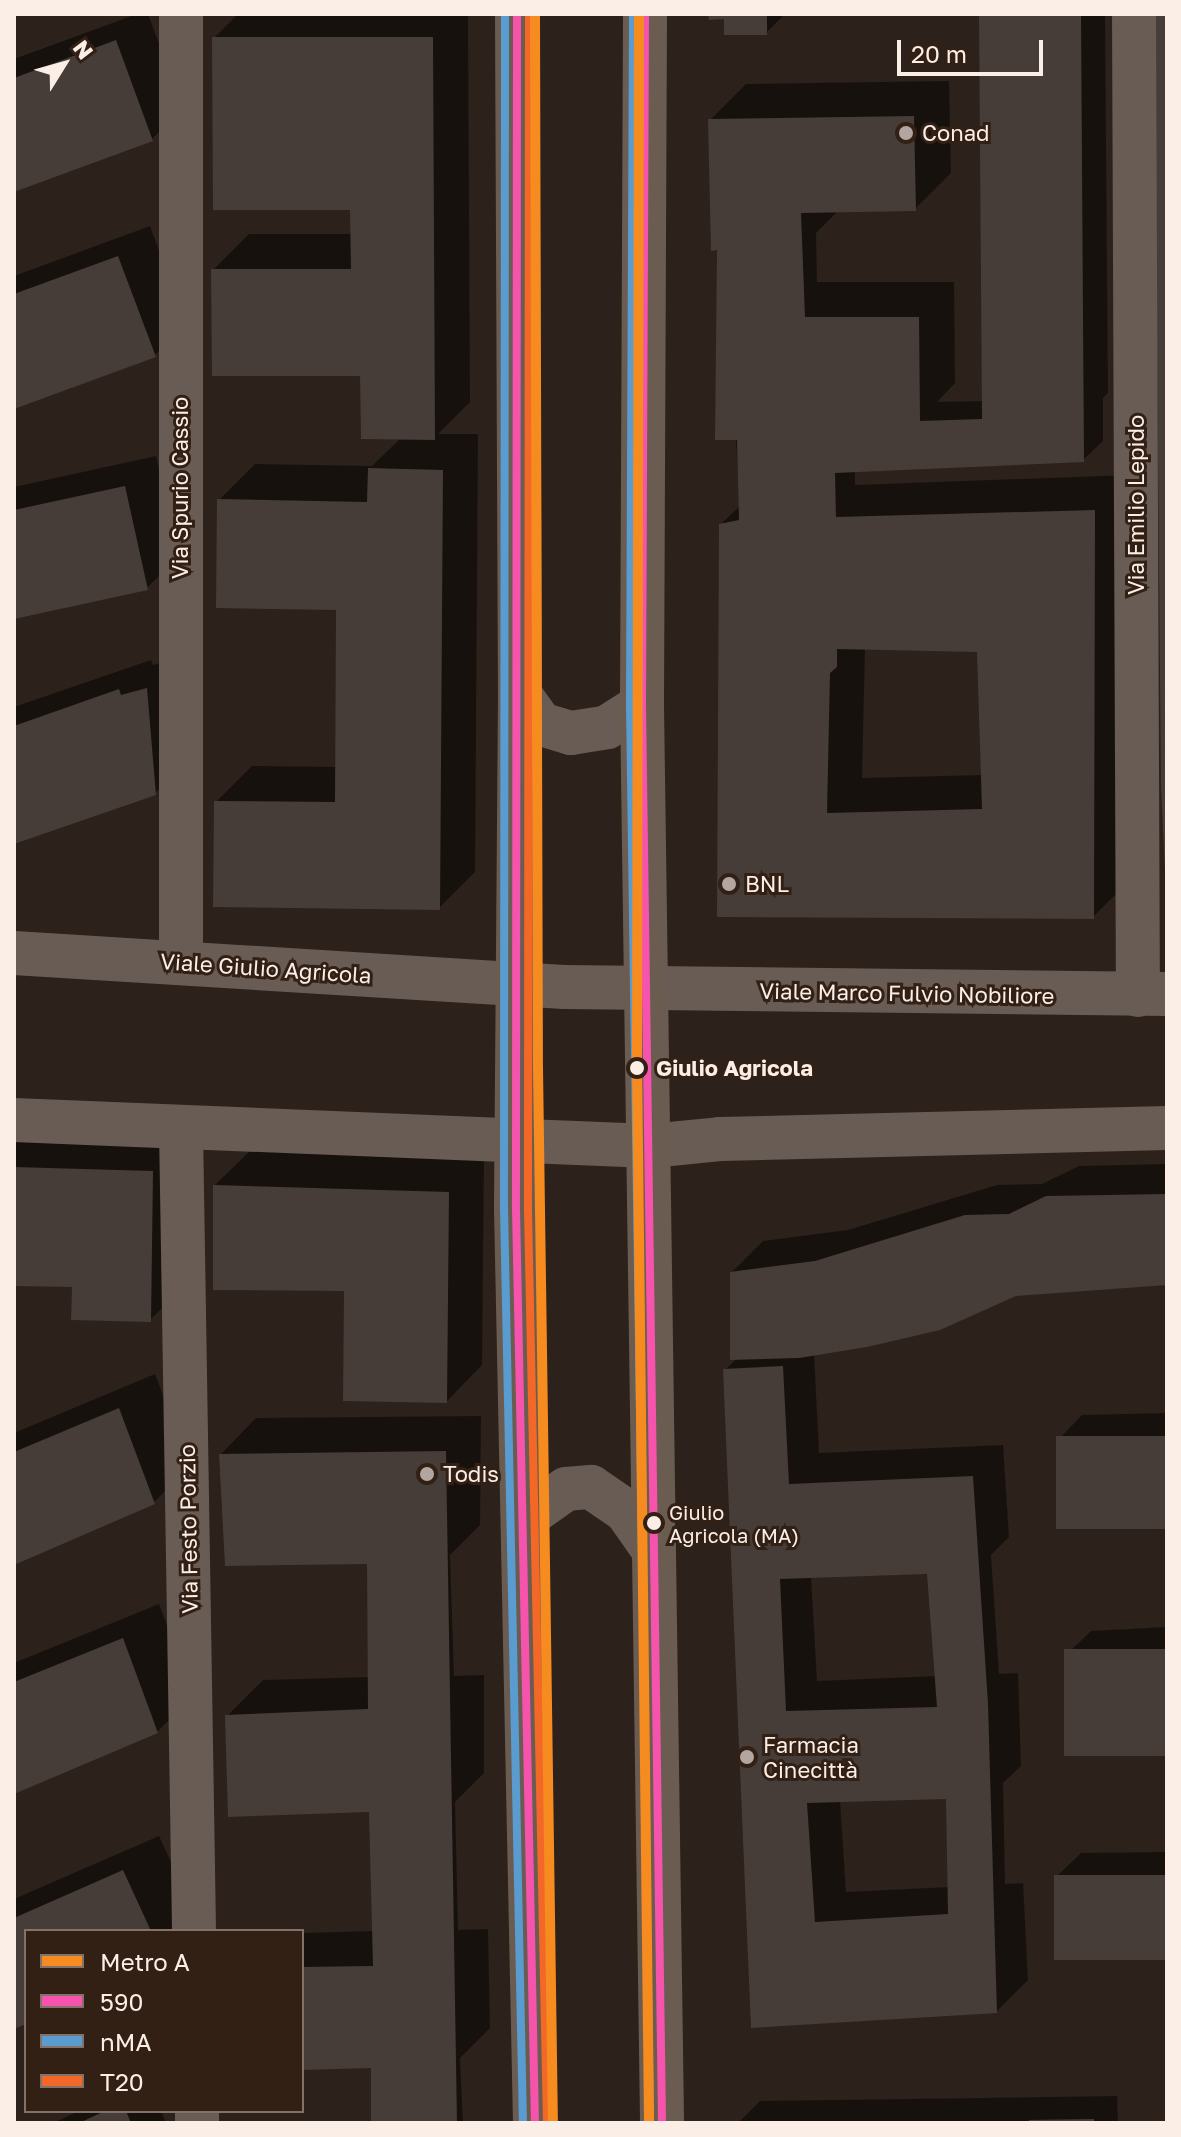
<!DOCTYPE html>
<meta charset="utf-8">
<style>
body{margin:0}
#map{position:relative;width:1181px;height:2137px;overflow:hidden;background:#2c211b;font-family:"Golos Text",sans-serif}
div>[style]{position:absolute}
.shadow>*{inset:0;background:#0007}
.building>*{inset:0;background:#463d38;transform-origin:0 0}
.minor>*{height:44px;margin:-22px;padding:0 22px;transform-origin:22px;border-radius:22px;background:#685c55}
.major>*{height:44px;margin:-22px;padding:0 22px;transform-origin:22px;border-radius:22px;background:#6b5c52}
.bus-1>*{height:8px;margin:-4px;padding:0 4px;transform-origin:4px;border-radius:4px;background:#f653ac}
.bus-2>*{height:8px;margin:-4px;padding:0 4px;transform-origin:4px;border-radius:4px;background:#5a9ccf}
.bus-3>*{height:8px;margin:-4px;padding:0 4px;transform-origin:4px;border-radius:4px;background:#f36827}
.metro-1>*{height:10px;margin:-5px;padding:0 5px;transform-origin:5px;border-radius:5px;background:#f68b1f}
.dots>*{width:22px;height:22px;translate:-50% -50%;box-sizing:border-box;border:4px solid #322015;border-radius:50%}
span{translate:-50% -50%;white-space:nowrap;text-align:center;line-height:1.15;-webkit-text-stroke:6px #322015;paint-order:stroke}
.bus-label{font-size:20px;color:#fbeee7}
.left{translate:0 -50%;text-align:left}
.poi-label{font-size:22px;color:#fbeee7}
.street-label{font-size:22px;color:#fbeee7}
.stop-label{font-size:22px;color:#fbeee7;font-weight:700}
.frame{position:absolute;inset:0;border:16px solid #fbeee7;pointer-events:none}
.legend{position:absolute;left:24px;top:1929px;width:280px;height:184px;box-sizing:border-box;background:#322015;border:2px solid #827269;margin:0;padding:10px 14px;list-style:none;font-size:24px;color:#fbeee7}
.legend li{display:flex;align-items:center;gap:16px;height:40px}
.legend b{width:40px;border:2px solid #827269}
.north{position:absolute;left:24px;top:24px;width:80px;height:80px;-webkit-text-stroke:6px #322015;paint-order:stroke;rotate:53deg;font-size:22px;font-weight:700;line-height:32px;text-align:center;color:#fbeee7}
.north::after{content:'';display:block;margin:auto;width:28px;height:36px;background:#fbeee7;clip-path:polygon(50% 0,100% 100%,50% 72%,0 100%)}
.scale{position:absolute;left:897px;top:40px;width:146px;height:36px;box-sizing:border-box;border:4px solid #fbeee7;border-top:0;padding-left:10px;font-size:24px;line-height:28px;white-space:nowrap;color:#fbeee7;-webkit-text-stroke:6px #322015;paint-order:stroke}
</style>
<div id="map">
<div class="shadow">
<i style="clip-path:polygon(137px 14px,148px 14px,183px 108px,152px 139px,14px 189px,14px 59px)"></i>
<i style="clip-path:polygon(238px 14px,468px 14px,470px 402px,438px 434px,478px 434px,475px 872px,439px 908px,216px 802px,252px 766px,337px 767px,338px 608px,219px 500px,255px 464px,372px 466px,401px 438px,362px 374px,213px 270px,249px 234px,352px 234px,352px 208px,214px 38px)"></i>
<i style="clip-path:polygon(710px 14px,785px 14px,766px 33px)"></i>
<i style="clip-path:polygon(evenodd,981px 14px,1105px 14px,1108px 393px,1103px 398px,1103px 441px,1083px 460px,855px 470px,855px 485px,1130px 475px,1129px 881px,1093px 917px,719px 915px,721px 524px,741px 505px,710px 120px,746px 84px,949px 81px,951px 173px,915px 209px,839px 210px,816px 233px,817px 282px,954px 282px,955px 383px,937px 402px,984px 401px,981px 14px,865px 648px,979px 650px,983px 775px,862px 778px,865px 648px)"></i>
<i style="clip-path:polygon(150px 226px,186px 324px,155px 355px,14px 407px,14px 276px)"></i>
<i style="clip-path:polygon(156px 456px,178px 557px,147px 588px,14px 617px,14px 487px)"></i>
<i style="clip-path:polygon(178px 658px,187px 762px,155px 793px,14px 842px,14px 707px,151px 660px,153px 665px)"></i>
<i style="clip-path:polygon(14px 1131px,188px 1136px,186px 1284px,150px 1320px,74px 1285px,14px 1284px)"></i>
<i style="clip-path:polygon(251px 1150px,484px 1157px,482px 1365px,447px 1401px,346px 1289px,215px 1185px)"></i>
<i style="clip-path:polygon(evenodd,1167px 1164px,1167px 1283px,1015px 1294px,814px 1353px,819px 1453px,1003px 1445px,1009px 1537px,991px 1555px,999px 1674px,1018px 1673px,1021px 1766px,1003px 1783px,1005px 1884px,1023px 1883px,1028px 1980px,997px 2011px,753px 2026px,725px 1370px,738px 1357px,732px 1272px,763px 1241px,848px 1230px,997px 1185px,1042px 1184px,1079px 1166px,1167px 1164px,934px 1570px,937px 1676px,817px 1681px,811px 1576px,934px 1570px,1167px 1164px,948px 1798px,949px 1887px,846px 1892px,840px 1801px,948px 1798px)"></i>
<i style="clip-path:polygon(155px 1374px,190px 1467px,154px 1502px,14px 1562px,14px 1433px)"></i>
<i style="clip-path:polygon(1167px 1413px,1167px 1527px,1058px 1440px,1082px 1415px)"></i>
<i style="clip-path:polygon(481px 1416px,480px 1525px,450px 1555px,454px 1676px,484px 1675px,484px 1773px,455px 1802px,458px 1930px,488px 1929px,490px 2028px,460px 2058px,463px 2123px,373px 2123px,377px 2066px,302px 2068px,302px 1933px,374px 1931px,371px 1811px,227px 1716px,263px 1680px,370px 1677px,369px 1565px,221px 1454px,256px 1418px)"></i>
<i style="clip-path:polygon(159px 1604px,193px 1696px,157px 1732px,14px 1792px,14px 1663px)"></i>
<i style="clip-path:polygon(1167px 1627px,1167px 1754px,1066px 1655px,1091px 1631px)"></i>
<i style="clip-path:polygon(159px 1836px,202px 1929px,26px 1931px,26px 2022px,14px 2027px,14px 1899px)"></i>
<i style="clip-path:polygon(1167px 1852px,1167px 1958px,1056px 1877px,1081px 1853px)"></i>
<i style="clip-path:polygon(1117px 2096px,1118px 2123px,738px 2123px,760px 2101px)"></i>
<i style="clip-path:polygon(79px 2111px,161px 2111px,166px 2123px,53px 2123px)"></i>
</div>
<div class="building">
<i style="clip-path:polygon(708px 14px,767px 14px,767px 35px,724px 35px,724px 19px,709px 20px)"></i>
<i style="clip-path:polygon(evenodd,979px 14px,1081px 14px,1084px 462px,835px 473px,836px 517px,1095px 510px,1094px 919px,717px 917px,719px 524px,739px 520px,737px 440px,715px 440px,717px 250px,711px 251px,708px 119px,914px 116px,916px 211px,801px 213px,805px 317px,919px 317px,920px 421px,982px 419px,979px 14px,837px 649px,977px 652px,982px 809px,827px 813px,830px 673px,837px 667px,837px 649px)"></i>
<i style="clip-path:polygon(1154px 14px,1167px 14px,1167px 915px,1161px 787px)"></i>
<i style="clip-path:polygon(212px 37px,433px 37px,435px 440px,361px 439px,360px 376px,212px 376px,211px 269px,351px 269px,350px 210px,213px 210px)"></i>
<i style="clip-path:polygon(116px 40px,153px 141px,14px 192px,14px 78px)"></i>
<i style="clip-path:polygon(118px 256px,156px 357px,14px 409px,14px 294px)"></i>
<i style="clip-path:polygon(368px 468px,443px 470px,440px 910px,213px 907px,214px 801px,335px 802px,336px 610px,216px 608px,217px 499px,367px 502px)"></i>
<i style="clip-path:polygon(125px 486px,148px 590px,14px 619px,14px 510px)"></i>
<i style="clip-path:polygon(147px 688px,156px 795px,14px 844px,14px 726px,119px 689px,121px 695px)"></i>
<i style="clip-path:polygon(14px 1167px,153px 1171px,151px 1322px,71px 1320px,72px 1287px,14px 1286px)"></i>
<i style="clip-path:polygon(213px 1185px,449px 1192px,447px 1403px,343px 1401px,344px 1291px,213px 1290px)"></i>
<i style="clip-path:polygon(1167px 1194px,1167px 1285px,1016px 1296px,940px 1330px,867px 1347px,799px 1358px,730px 1360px,730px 1272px,815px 1261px,965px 1215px,1009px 1214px,1046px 1196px)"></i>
<i style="clip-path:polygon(evenodd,783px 1366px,789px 1484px,973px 1476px,988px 1704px,997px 2013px,751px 2028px,723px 1369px,783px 1366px,927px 1574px,937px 1707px,786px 1711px,780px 1579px,927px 1574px,783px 1366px,946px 1799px,948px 1914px,815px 1922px,807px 1803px,946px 1799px)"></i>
<i style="clip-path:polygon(119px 1408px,155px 1504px,14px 1565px,14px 1452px)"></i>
<i style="left:1167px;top:1436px;width:93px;height:111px;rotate:90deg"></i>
<i style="clip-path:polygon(446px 1451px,457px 2123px,371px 2123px,371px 2068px,302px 2070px,302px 1967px,373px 1966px,369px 1812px,228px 1817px,225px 1715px,368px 1709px,367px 1564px,225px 1566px,219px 1454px)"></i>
<i style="clip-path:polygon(123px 1638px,158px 1733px,14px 1794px,14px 1682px)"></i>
<i style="left:1167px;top:1649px;width:107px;height:103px;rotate:90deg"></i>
<i style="clip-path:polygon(123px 1870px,151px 1931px,26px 1931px,26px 2024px,14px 2029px,14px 1918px)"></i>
<i style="left:1167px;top:1875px;width:85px;height:113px;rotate:90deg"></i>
<i style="clip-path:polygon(105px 2111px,126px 2111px,131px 2123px,79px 2123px)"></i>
<i style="clip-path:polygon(1094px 2119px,1094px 2123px,1029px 2123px,1029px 2120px)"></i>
</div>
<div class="minor">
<i style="left:1134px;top:14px;width:981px;rotate:89.77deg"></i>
<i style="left:520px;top:695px;width:36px;rotate:54deg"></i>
<i style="left:541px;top:724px;width:31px;rotate:17deg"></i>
<i style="left:571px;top:733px;width:36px;rotate:-9deg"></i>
<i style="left:607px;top:727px;width:41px;rotate:-32.2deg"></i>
<i style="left:14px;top:953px;width:551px;rotate:3.54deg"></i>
<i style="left:564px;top:987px;width:603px;rotate:0.67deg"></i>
<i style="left:181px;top:962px;width:948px;rotate:-90deg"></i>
<i style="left:14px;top:1120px;width:637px;rotate:2.34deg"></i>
<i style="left:650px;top:1146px;width:70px;rotate:-5.7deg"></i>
<i style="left:720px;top:1139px;width:447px;rotate:-1.4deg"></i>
<i style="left:181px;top:1128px;width:803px;rotate:89.07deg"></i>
<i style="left:525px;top:1518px;width:50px;rotate:-35.3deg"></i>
<i style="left:566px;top:1489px;width:25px;rotate:-5deg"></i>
<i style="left:591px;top:1487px;width:42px;rotate:34.4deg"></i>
<i style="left:626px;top:1511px;width:45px;rotate:54.9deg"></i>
<i style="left:197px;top:2111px;width:12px;rotate:90deg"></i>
</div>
<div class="major">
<i style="left:517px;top:14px;width:681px;rotate:89.75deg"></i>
<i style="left:520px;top:695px;width:514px;rotate:90.45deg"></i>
<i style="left:516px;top:1209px;width:914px;rotate:88.81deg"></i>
<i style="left:645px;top:14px;width:691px;rotate:90.25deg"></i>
<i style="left:642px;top:705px;width:1418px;rotate:89.19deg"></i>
</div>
<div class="bus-1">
<i style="left:517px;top:14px;width:1195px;rotate:90.05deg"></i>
<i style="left:516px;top:1209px;width:914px;rotate:88.81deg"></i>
<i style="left:645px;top:14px;width:691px;rotate:90.25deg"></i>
<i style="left:642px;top:705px;width:1418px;rotate:89.19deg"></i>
</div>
<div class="bus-2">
<i style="left:505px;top:14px;width:1195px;rotate:90.05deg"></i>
<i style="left:504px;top:1209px;width:914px;rotate:88.81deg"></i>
<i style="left:633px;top:14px;width:691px;rotate:90.25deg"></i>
<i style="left:630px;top:705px;width:1418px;rotate:89.19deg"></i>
</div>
<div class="bus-3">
<i style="left:529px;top:14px;width:1195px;rotate:90.05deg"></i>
<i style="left:528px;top:1209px;width:914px;rotate:88.81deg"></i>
</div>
<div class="metro-1">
<i style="left:535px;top:14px;width:1054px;rotate:89.84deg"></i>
<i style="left:538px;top:1068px;width:1055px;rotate:89.19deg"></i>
<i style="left:639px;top:14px;width:1047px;rotate:90.11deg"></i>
<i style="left:637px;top:1061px;width:1062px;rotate:89.35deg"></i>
</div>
<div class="dots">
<i style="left:906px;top:133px;background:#b3a6a0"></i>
<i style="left:729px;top:884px;background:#b3a6a0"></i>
<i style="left:637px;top:1068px;background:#fbeee7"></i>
<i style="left:427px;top:1474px;background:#b3a6a0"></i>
<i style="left:654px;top:1523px;background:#fbeee7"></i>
<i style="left:747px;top:1757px;background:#b3a6a0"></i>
</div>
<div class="bus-label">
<span class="left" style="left:669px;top:1524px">Giulio<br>Agricola (MA)</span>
</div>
<div class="poi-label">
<span class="left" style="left:922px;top:133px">Conad</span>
<span class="left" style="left:745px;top:884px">BNL</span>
<span class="left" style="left:443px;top:1474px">Todis</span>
<span class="left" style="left:763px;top:1757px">Farmacia<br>Cinecittà</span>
</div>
<div class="street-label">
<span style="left:180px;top:488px;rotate:-90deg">Via Spurio Cassio</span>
<span style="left:1136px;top:505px;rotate:-90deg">Via Emilio Lepido</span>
<span style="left:266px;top:968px;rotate:4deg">Viale Giulio Agricola</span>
<span style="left:907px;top:993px;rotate:1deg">Viale Marco Fulvio Nobiliore</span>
<span style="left:188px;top:1529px;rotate:-91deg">Via Festo Porzio</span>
</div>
<div class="stop-label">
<span class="left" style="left:656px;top:1068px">Giulio Agricola</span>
</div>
<div class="frame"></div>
<ul class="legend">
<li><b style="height:10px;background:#f68b1f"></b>Metro A</li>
<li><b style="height:10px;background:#f653ac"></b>590</li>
<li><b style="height:10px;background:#5a9ccf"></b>nMA</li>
<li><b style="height:10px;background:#f36827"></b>T20</li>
</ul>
<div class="north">N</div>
<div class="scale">20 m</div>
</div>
